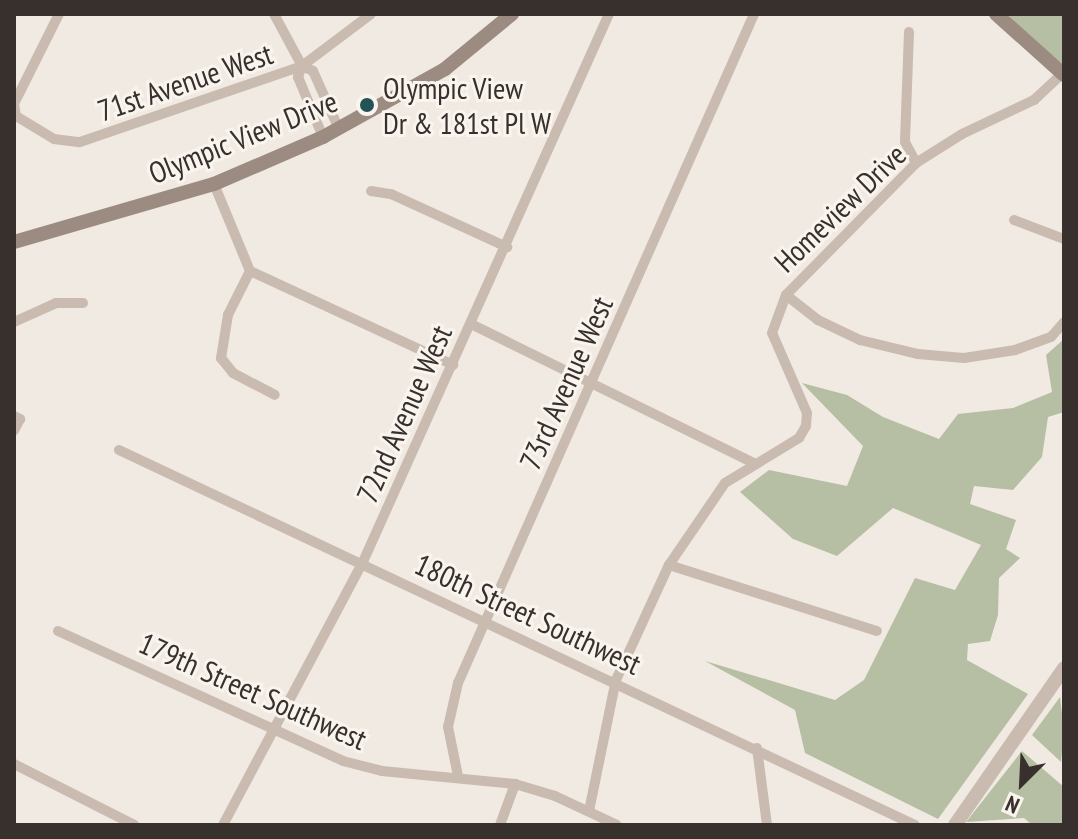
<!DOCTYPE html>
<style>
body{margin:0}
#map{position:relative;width:1078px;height:839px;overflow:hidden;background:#f1eae2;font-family:"PT Sans Narrow",sans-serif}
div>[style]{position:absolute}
.green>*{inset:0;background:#b6bfa3}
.minor>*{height:10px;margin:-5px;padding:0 5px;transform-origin:5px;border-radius:5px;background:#c9bbaf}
.tertiary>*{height:14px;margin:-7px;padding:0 7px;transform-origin:7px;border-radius:7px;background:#c9bbaf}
.secondary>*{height:14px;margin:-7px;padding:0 7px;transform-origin:7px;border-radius:7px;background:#9c8b80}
.dots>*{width:22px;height:22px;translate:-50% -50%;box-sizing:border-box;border:4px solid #f9f4ee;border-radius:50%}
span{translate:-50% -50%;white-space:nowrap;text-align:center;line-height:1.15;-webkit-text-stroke:6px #f9f4ee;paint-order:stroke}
.street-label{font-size:30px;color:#38302c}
.poi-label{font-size:30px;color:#38302c}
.left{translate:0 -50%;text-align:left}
.frame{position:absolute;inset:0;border:16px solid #38302c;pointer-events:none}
.north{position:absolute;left:982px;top:743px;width:80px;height:80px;-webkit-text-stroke:6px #f9f4ee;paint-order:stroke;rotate:204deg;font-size:22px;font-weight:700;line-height:32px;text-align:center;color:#38302c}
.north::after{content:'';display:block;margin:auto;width:28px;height:36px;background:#38302c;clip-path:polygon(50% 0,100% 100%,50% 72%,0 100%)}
</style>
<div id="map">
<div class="green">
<i style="clip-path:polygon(1007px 14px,1064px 14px,1064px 65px,1041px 48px)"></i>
<i style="clip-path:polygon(1064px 339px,1064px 412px,1048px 417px,1042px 457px,1013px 490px,974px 486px,970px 504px,1016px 520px,1006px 549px,1020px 558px,999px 578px,998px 615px,990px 641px,968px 644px,967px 660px,1028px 694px,938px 819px,805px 753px,795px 710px,705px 661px,835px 700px,864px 680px,915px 578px,955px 590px,981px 545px,893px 508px,837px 556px,793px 539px,740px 492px,769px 470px,847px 486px,863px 446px,802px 383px,847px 395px,883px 417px,939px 439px,958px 414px,1013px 408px,1052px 392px,1046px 355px)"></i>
<i style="clip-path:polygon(1060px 697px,1064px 731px,1061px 762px,1032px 735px)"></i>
<i style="clip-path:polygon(1022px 751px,1064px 787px,1064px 825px,1032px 825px,1024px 818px,966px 822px)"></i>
</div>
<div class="minor">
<i style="left:59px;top:14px;width:101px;rotate:116.6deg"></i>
<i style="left:14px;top:104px;width:12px;rotate:81deg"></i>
<i style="left:16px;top:116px;width:44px;rotate:31.2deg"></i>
<i style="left:54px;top:139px;width:26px;rotate:7deg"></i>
<i style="left:80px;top:142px;width:235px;rotate:-18.9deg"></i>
<i style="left:302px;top:66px;width:86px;rotate:-37deg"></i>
<i style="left:274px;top:14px;width:59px;rotate:61.7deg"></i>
<i style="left:302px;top:66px;width:12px;rotate:24deg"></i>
<i style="left:313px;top:71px;width:64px;rotate:65.9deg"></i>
<i style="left:909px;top:32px;width:110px;rotate:92.1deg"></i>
<i style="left:905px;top:142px;width:24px;rotate:62deg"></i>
<i style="left:302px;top:66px;width:12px;rotate:110deg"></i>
<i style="left:298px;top:77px;width:65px;rotate:67.4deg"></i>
<i style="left:214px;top:184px;width:94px;rotate:67.5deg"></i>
<i style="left:250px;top:271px;width:49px;rotate:116.6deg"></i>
<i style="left:228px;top:315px;width:44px;rotate:99.2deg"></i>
<i style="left:221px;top:358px;width:19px;rotate:51deg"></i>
<i style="left:233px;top:373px;width:47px;rotate:27.6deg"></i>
<i style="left:371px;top:191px;width:20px;rotate:9deg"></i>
<i style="left:391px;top:194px;width:128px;rotate:24.6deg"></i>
<i style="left:1014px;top:220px;width:53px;rotate:20.8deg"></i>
<i style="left:250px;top:271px;width:224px;rotate:24.8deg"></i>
<i style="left:786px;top:295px;width:41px;rotate:38deg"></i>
<i style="left:818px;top:320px;width:47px;rotate:25.5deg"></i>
<i style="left:860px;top:340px;width:60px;rotate:13.6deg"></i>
<i style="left:918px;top:354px;width:46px;rotate:5deg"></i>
<i style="left:964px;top:358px;width:52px;rotate:-8.9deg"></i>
<i style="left:1015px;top:350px;width:38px;rotate:-20deg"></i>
<i style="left:1051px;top:337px;width:20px;rotate:-49deg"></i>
<i style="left:14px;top:322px;width:46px;rotate:-24.3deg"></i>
<i style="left:56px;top:303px;width:27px"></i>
<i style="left:471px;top:324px;width:315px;rotate:26.2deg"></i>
<i style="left:14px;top:416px;width:7px;rotate:27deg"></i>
<i style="left:20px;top:419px;width:13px;rotate:117deg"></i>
<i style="left:119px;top:450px;width:880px;rotate:25.23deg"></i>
<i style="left:669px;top:565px;width:218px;rotate:17.6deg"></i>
<i style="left:58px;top:631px;width:313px;rotate:24.5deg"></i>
<i style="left:343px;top:761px;width:40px;rotate:14.4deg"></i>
<i style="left:382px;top:771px;width:134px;rotate:5.6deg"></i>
<i style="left:515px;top:784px;width:42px;rotate:16.7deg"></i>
<i style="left:555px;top:796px;width:68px;rotate:25.1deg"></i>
<i style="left:757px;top:748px;width:78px;rotate:82.6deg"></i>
<i style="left:14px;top:764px;width:135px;rotate:26.9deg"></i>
<i style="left:458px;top:776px;width:50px;rotate:-101.5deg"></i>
<i style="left:448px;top:727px;width:45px;rotate:-77.2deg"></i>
<i style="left:458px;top:683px;width:732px;rotate:-66.13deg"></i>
<i style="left:589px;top:811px;width:134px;rotate:-78.4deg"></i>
<i style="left:616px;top:680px;width:127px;rotate:-65.3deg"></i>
<i style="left:669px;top:565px;width:99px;rotate:-55.7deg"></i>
<i style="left:725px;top:483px;width:87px;rotate:-31.3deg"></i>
<i style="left:799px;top:438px;width:14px;rotate:-60deg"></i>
<i style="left:806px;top:426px;width:13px;rotate:-86deg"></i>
<i style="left:807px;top:413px;width:87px;rotate:-113.6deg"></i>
<i style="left:772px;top:333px;width:40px;rotate:-69.8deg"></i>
<i style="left:786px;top:295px;width:185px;rotate:-45.4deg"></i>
<i style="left:916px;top:163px;width:54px;rotate:-32.2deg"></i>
<i style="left:962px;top:134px;width:80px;rotate:-25.3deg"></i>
<i style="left:1034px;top:100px;width:38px;rotate:-43deg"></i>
<i style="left:223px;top:825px;width:296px;rotate:-62deg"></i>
<i style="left:362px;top:564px;width:603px;rotate:-65.82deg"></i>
<i style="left:500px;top:825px;width:44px;rotate:-69.9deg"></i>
</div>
<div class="tertiary">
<i style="left:955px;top:825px;width:191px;rotate:-55.2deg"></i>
</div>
<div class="secondary">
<i style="left:996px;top:14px;width:91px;rotate:41.9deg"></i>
<i style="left:14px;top:242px;width:208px;rotate:-16.2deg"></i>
<i style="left:214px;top:184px;width:119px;rotate:-23.3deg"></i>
<i style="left:323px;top:137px;width:140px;rotate:-29.1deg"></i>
<i style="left:445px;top:69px;width:87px;rotate:-39.4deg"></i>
</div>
<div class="dots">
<i style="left:367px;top:105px;background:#255256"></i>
</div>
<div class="street-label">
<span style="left:185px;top:82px;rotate:-19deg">71st Avenue West</span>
<span style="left:243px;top:137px;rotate:-22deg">Olympic View Drive</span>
<span style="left:840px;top:208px;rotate:-44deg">Homeview Drive</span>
<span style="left:566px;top:383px;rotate:-66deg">73rd Avenue West</span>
<span style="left:404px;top:414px;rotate:-66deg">72nd Avenue West</span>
<span style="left:528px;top:614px;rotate:25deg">180th Street Southwest</span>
<span style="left:253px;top:691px;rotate:24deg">179th Street Southwest</span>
</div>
<div class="poi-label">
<span class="left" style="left:383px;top:105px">Olympic View<br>Dr &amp; 181st Pl W</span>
</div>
<div class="frame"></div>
<div class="north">N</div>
</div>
